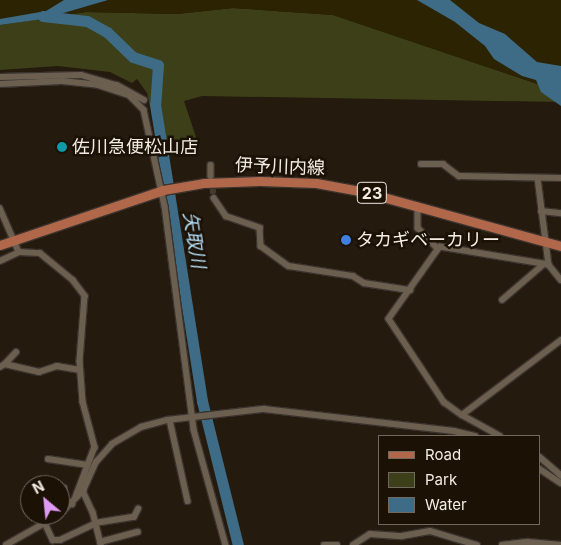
<!DOCTYPE html>
<meta charset="utf-8">
<style>
body{margin:0}
#map{position:relative;width:561px;height:545px;overflow:hidden;background:#251a0e;font-family:Inter,"Noto Sans JP",sans-serif}
div>[style]{position:absolute}
.green>*{inset:0;background:#3c3f17}
.sand>*{inset:0;background:#2b2302}
.water>*{inset:0;background:#3e6b85}
.river>*{height:11px;margin:-5.5px;padding:0 5.5px;transform-origin:5.5px;border-radius:5.5px;background:#3e6b85}
.street-tunnel>*{height:5.5px;margin-top:-2.75px;transform-origin:0;background:repeating-linear-gradient(90deg,#443a2e 0 5.5px,transparent 0 8.5px)}
.roads{filter:drop-shadow(1px 0 #3b332e) drop-shadow(-1px 0 #3b332e) drop-shadow(0 1px #3b332e) drop-shadow(0 -1px #3b332e)}
.street>*{height:5.5px;margin:-2.75px;padding:0 2.75px;transform-origin:2.75px;border-radius:2.75px;background:#6b5f50}
.primary>*{height:9px;margin:-4.5px;padding:0 4.5px;transform-origin:4.5px;border-radius:4.5px;background:#b16749}
.dots>*{width:14px;height:14px;translate:-50% -50%;box-sizing:border-box;border:2px solid #1b1105;border-radius:50%}
span{translate:-50% -50%;white-space:nowrap;text-align:center;line-height:1.15;-webkit-text-stroke:5px #1b1105;paint-order:stroke}
.shield-label span{padding:1px 4px;background:#1b1105;border:1px solid;border-radius:4px;-webkit-text-stroke-width:0}
.shield-label{font-size:16px;color:#f4ece4;font-weight:700}
.poi-label{font-size:18px;color:#f4ece4}
.left{translate:0 -50%;text-align:left}
.street-label{font-size:18px;color:#f4ece4}
.water-label{font-size:19px;color:#b3ddf7;font-style:italic}
.legend{position:absolute;left:378px;top:435px;width:162px;height:90px;box-sizing:border-box;background:#1b1105;border:1px solid #72695e;margin:0;padding:6px 9px;list-style:none;font-size:15px;color:#f4ece4}
.legend li{display:flex;align-items:center;gap:10px;height:25px}
.legend b{width:25px;border:1px solid #72695e}
.north{position:absolute;left:20px;top:475px;width:50px;height:50px;box-sizing:border-box;background:#1b1105;border:1px solid #72695e;border-radius:50%;rotate:332deg;font-size:14px;font-weight:700;line-height:20px;text-align:center;color:#f4ece4}
.north::after{content:'';display:block;margin:auto;width:18px;height:22px;background:#dd99f3;clip-path:polygon(50% 0,100% 100%,50% 72%,0 100%)}
</style>
<div id="map">
<div class="green">
<i style="clip-path:polygon(233px 8px,333px 15px,561px 92px,561px 102px,202px 96px,184px 101px,196px 137px,161px 158px,147px 93px,137px 79px,132px 83px,110px 72px,58px 66px,0 70px,0 25px,86px 12px,177px 14px)"></i>
</div>
<div class="sand">
<i style="clip-path:polygon(0 0,561px 0,561px 92px,333px 15px,233px 8px,177px 14px,86px 12px,0 25px)"></i>
</div>
<div class="water">
<i style="clip-path:polygon(64px 0,108px 0,43px 19px,0 25px,0 19px,46px 11px)"></i>
<i style="clip-path:polygon(417px 0,450px 0,479px 23px,505px 34px,537px 62px,561px 66px,561px 106px,541px 92px,536px 80px,522px 76px,494px 59px,485px 46px,455px 22px)"></i>
</div>
<div class="river">
<i style="left:43px;top:16px;width:44px;rotate:6.5deg"></i>
<i style="left:87px;top:21px;width:23px;rotate:29deg"></i>
<i style="left:107px;top:32px;width:36px;rotate:44deg"></i>
<i style="left:133px;top:57px;width:26px;rotate:18deg"></i>
<i style="left:158px;top:65px;width:39px;rotate:94deg"></i>
<i style="left:155px;top:104px;width:301px;rotate:81deg"></i>
<i style="left:202px;top:401px;width:148px;rotate:76deg"></i>
</div>
<div class="street-tunnel">
<i style="left:212px;top:180px;width:18px;rotate:84deg"></i>
</div>
<div class="roads">
<div class="street">
<i style="left:0;top:77px;width:81px;rotate:-1.4deg"></i>
<i style="left:81px;top:75px;width:37px;rotate:16deg"></i>
<i style="left:117px;top:85px;width:31px;rotate:29deg"></i>
<i style="left:0;top:84px;width:62px;rotate:-2.8deg"></i>
<i style="left:62px;top:81px;width:36px;rotate:6deg"></i>
<i style="left:98px;top:85px;width:33px;rotate:18deg"></i>
<i style="left:129px;top:95px;width:21px;rotate:45deg"></i>
<i style="left:144px;top:110px;width:98px;rotate:77.7deg"></i>
<i style="left:165px;top:206px;width:226px;rotate:82.6deg"></i>
<i style="left:194px;top:430px;width:119px;rotate:74.5deg"></i>
<i style="left:421px;top:164px;width:22px"></i>
<i style="left:443px;top:164px;width:20px;rotate:37deg"></i>
<i style="left:459px;top:176px;width:102px;rotate:1.1deg"></i>
<i style="left:211px;top:165px;width:11px;rotate:90deg"></i>
<i style="left:538px;top:178px;width:88px;rotate:82.8deg"></i>
<i style="left:549px;top:265px;width:19px;rotate:51deg"></i>
<i style="left:214px;top:198px;width:22px;rotate:56deg"></i>
<i style="left:226px;top:216px;width:36px;rotate:19deg"></i>
<i style="left:260px;top:228px;width:18px;rotate:87deg"></i>
<i style="left:261px;top:246px;width:34px;rotate:36deg"></i>
<i style="left:289px;top:266px;width:65px;rotate:8.9deg"></i>
<i style="left:353px;top:276px;width:13px;rotate:32deg"></i>
<i style="left:364px;top:283px;width:47px;rotate:8.7deg"></i>
<i style="left:418px;top:207px;width:21px;rotate:90deg"></i>
<i style="left:418px;top:228px;width:29px;rotate:46deg"></i>
<i style="left:0;top:208px;width:48px;rotate:66.6deg"></i>
<i style="left:19px;top:252px;width:21px;rotate:3deg"></i>
<i style="left:40px;top:253px;width:43px;rotate:39.3deg"></i>
<i style="left:73px;top:280px;width:20px;rotate:53deg"></i>
<i style="left:85px;top:296px;width:65px;rotate:94.4deg"></i>
<i style="left:80px;top:361px;width:41px;rotate:85.8deg"></i>
<i style="left:83px;top:402px;width:47px;rotate:75.1deg"></i>
<i style="left:95px;top:447px;width:53px;rotate:110.8deg"></i>
<i style="left:541px;top:211px;width:20px;rotate:6deg"></i>
<i style="left:0;top:261px;width:21px;rotate:-25deg"></i>
<i style="left:549px;top:265px;width:110px;rotate:-170.6deg"></i>
<i style="left:440px;top:247px;width:88px;rotate:125.3deg"></i>
<i style="left:389px;top:319px;width:100px;rotate:56.5deg"></i>
<i style="left:444px;top:402px;width:22px;rotate:36deg"></i>
<i style="left:462px;top:415px;width:124px;rotate:-37.1deg"></i>
<i style="left:502px;top:300px;width:55px;rotate:-40.6deg"></i>
<i style="left:5px;top:364px;width:16px;rotate:-47deg"></i>
<i style="left:0;top:367px;width:6px;rotate:-31deg"></i>
<i style="left:5px;top:364px;width:35px;rotate:13deg"></i>
<i style="left:39px;top:372px;width:19px;rotate:-18deg"></i>
<i style="left:57px;top:366px;width:23px;rotate:10deg"></i>
<i style="left:462px;top:415px;width:43px;rotate:28.9deg"></i>
<i style="left:170px;top:420px;width:83px;rotate:77.5deg"></i>
<i style="left:540px;top:457px;width:28px;rotate:41deg"></i>
<i style="left:48px;top:459px;width:40px;rotate:8.5deg"></i>
<i style="left:540px;top:469px;width:25px;rotate:34deg"></i>
<i style="left:60px;top:488px;width:4px"></i>
<i style="left:64px;top:488px;width:13px;rotate:86deg"></i>
<i style="left:65px;top:501px;width:8px;rotate:23deg"></i>
<i style="left:83px;top:491px;width:23px;rotate:65deg"></i>
<i style="left:93px;top:512px;width:34px;rotate:76deg"></i>
<i style="left:60px;top:514px;width:33px;rotate:-45deg"></i>
<i style="left:83px;top:491px;width:32px;rotate:-66deg"></i>
<i style="left:96px;top:462px;width:24px;rotate:-48deg"></i>
<i style="left:112px;top:444px;width:34px;rotate:-30deg"></i>
<i style="left:141px;top:427px;width:27px;rotate:-15deg"></i>
<i style="left:167px;top:420px;width:98px;rotate:-6.5deg"></i>
<i style="left:264px;top:409px;width:191px;rotate:6.6deg"></i>
<i style="left:454px;top:431px;width:22px;rotate:13deg"></i>
<i style="left:45px;top:523px;width:19px;rotate:65deg"></i>
<i style="left:53px;top:540px;width:7px"></i>
<i style="left:60px;top:540px;width:38px;rotate:-25deg"></i>
<i style="left:95px;top:523px;width:39px;rotate:-9deg"></i>
<i style="left:134px;top:517px;width:9px;rotate:-63deg"></i>
<i style="left:100px;top:542px;width:39px;rotate:-15deg"></i>
<i style="left:6px;top:545px;width:61px;rotate:-29.5deg"></i>
<i style="left:324px;top:545px;width:13px"></i>
<i style="left:353px;top:545px;width:20px;rotate:-33deg"></i>
<i style="left:370px;top:534px;width:32px;rotate:4deg"></i>
<i style="left:402px;top:536px;width:28px;rotate:-10deg"></i>
<i style="left:430px;top:531px;width:49px;rotate:16.6deg"></i>
<i style="left:502px;top:545px;width:26px;rotate:-7deg"></i>
<i style="left:528px;top:542px;width:33px;rotate:5deg"></i>
</div>
<div class="primary">
<i style="left:0;top:245px;width:172px;rotate:-18.6deg"></i>
<i style="left:163px;top:190px;width:42px;rotate:-9.7deg"></i>
<i style="left:204px;top:183px;width:56px;rotate:-2deg"></i>
<i style="left:260px;top:181px;width:56px;rotate:2deg"></i>
<i style="left:316px;top:183px;width:50px;rotate:10.4deg"></i>
<i style="left:365px;top:192px;width:203px;rotate:15.4deg"></i>
</div>
</div>
<div class="dots">
<i style="left:62px;top:147px;background:#0f9aa8"></i>
<i style="left:346px;top:240px;background:#3f7fe0"></i>
</div>
<div class="shield-label">
<span style="left:372px;top:193px">23</span>
</div>
<div class="poi-label">
<span class="left" style="left:72px;top:147px">佐川急便松山店</span>
<span class="left" style="left:356px;top:240px">タカギベーカリー</span>
</div>
<div class="street-label">
<span style="left:280px;top:167px;rotate:2deg">伊予川内線</span>
</div>
<div class="water-label">
<span style="left:194px;top:240px;rotate:81deg">矢取川</span>
</div>
<ul class="legend">
<li><b style="height:6px;background:#b16749"></b>Road</li>
<li><b style="height:14px;background:#3c3f17"></b>Park</li>
<li><b style="height:14px;background:#3e6b85"></b>Water</li>
</ul>
<div class="north">N</div>
</div>
